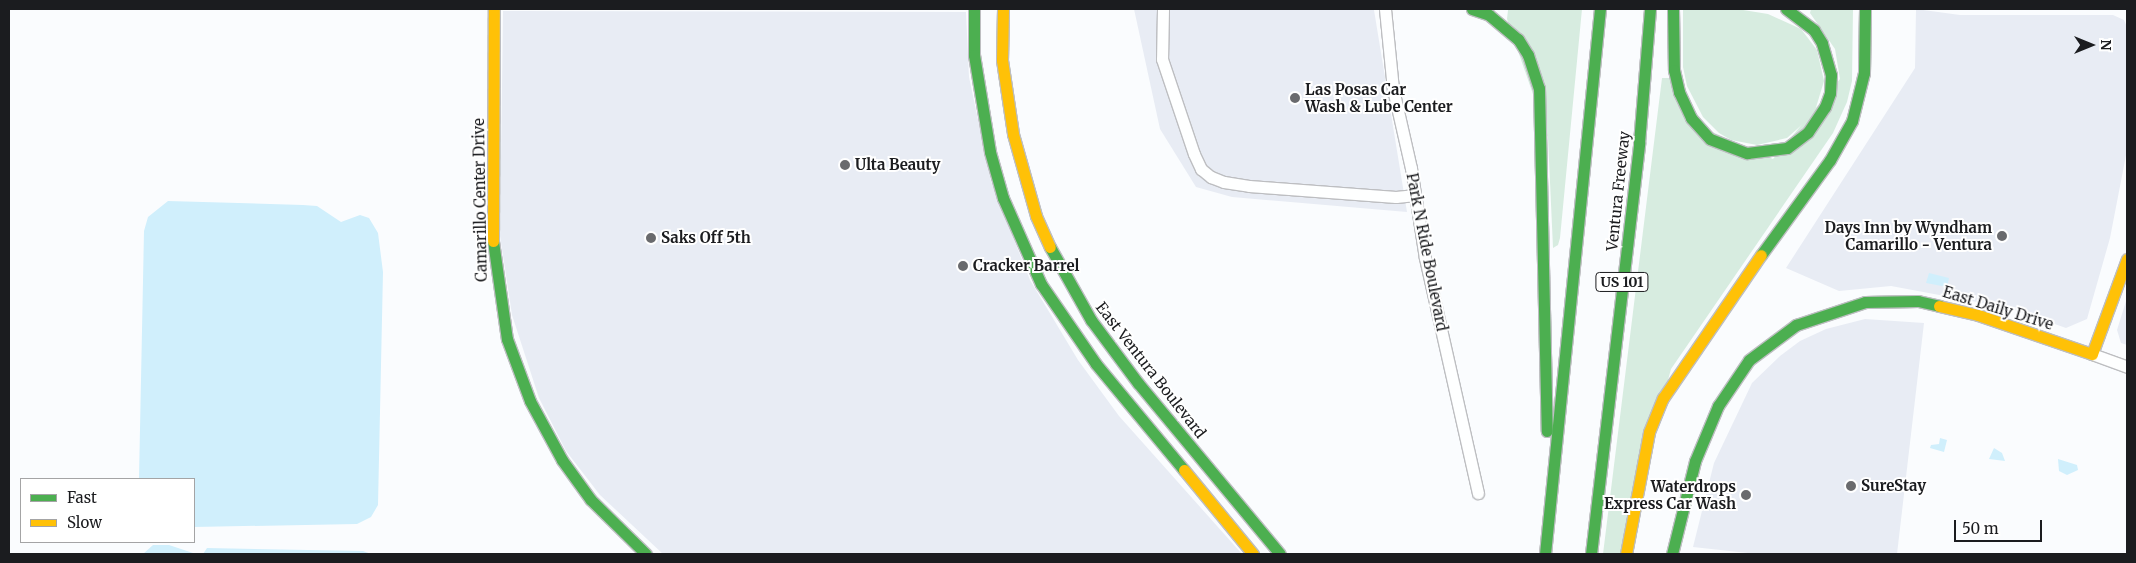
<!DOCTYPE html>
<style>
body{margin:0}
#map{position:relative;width:2136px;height:563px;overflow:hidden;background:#fafcfe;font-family:Merriweather,serif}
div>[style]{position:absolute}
.built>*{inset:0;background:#e8ecf4}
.green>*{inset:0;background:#d7ece0}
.water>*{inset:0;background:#d0effc}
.roads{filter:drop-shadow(1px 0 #bdbec1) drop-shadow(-1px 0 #bdbec1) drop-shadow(0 1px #bdbec1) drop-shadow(0 -1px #bdbec1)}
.street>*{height:11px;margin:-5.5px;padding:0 5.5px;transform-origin:5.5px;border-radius:5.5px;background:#feffff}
.fast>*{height:11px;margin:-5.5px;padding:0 5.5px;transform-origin:5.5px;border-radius:5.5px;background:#4caf50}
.slow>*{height:11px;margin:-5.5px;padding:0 5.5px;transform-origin:5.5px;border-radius:5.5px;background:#ffc107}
.dots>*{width:14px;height:14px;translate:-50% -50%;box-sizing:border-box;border:2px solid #fff;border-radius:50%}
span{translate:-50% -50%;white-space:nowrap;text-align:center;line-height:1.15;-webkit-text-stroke:4px #fff;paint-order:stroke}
.shield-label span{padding:1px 4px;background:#fff;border:1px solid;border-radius:4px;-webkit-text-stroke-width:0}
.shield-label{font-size:14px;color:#1b1c1f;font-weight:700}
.poi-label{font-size:15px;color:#1b1c1f;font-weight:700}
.left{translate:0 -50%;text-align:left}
.right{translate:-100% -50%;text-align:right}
.street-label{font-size:15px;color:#1b1c1f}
.frame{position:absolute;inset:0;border:10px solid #1b1c1f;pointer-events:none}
.legend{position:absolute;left:20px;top:478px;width:175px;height:65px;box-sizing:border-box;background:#fff;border:1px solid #a4a4a5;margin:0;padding:6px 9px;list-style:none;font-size:15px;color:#1b1c1f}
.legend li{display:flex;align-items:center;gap:10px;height:25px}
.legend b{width:25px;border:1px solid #a4a4a5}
.north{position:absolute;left:2066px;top:20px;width:50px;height:50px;-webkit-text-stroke:4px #fff;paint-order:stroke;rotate:90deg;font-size:14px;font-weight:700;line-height:20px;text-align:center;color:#1b1c1f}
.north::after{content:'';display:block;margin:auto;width:18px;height:22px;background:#1b1c1f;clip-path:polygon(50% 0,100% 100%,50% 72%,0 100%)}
.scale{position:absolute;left:1954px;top:520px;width:88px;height:22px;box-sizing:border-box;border:2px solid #1b1c1f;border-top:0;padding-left:6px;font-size:15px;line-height:18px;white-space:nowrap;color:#1b1c1f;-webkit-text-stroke:4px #fff;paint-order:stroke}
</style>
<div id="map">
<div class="built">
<i style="clip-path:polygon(1134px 9px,1374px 10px,1407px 212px,1232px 197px,1196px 187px,1160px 129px)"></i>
<i style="clip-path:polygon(1916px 9px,1960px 15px,2113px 15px,2124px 20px,2127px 27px,2127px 150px,2110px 238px,2087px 319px,2066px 328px,2009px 308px,1891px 286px,1839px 291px,1786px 268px,1915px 68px)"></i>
<i style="clip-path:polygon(503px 11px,966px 12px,969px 77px,991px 181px,1030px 280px,1078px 360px,1119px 416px,1242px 554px,663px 554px,600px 495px,566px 451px,539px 398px,512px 315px,500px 236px)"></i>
<i style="clip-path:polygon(2127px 298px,2127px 345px,2121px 343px,2117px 330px)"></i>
<i style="clip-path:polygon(1865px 319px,1924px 323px,1897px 554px,1757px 554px,1693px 547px,1714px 463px,1752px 383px,1780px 356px,1800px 341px,1826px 329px)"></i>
</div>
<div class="green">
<i style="clip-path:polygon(1526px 9px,1582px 9px,1560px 238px,1558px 245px,1553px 248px,1548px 138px,1507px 19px,1508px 10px)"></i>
<i style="clip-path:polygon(1683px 9px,1737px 9px,1768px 14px,1801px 29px,1817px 50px,1824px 81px,1814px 114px,1787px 138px,1757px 145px,1731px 140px,1719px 133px,1703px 117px,1687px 86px,1683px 67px)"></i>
<i style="clip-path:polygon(1811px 9px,1853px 9px,1852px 81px,1847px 102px,1833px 133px,1671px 369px,1621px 554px,1603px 554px,1662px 78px,1670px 78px,1690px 122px,1773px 159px,1840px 79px,1835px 49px,1810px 13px)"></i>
</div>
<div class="water">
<i style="clip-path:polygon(168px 201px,303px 205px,317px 206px,341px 222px,360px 215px,369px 218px,378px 233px,383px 272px,378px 505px,371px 517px,357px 524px,194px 527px,194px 479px,139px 479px,144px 231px,148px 217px)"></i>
<i style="clip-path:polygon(1929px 273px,1949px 278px,1947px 287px,1926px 283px)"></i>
<i style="clip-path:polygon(1940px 438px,1947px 440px,1944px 452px,1930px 448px,1931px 445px,1939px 444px)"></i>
<i style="clip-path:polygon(1994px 448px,2002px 453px,2005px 461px,1989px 459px)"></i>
<i style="clip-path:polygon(2058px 459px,2077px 465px,2078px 470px,2067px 475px,2059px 471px)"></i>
<i style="clip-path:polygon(153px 545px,169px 545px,196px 554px,143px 554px)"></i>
<i style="clip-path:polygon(207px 548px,363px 551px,371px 554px,203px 554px)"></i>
</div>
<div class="roads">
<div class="street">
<i style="left:1163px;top:9px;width:50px;rotate:91.1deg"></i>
<i style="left:1162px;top:59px;width:100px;rotate:71.4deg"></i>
<i style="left:1194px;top:154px;width:17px;rotate:65deg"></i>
<i style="left:1201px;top:169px;width:13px;rotate:39deg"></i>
<i style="left:1211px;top:177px;width:14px;rotate:21deg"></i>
<i style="left:1224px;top:182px;width:25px;rotate:9deg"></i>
<i style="left:1249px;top:186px;width:147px;rotate:4.3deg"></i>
<i style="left:1396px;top:197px;width:19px;rotate:-6deg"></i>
<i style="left:1385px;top:9px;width:80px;rotate:84.3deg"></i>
<i style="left:1393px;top:89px;width:81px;rotate:77.2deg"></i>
<i style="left:1411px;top:168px;width:91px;rotate:81.2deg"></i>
<i style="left:1425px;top:258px;width:241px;rotate:77.3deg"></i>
<i style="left:2092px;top:354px;width:37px;rotate:20deg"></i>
</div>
<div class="fast">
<i style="left:974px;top:9px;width:46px;rotate:90deg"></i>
<i style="left:974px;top:55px;width:98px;rotate:80.6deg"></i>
<i style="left:990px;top:152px;width:48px;rotate:74.2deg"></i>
<i style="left:1003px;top:198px;width:94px;rotate:66.2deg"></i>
<i style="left:1041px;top:284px;width:97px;rotate:55.5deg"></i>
<i style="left:1096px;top:364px;width:138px;rotate:50.3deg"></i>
<i style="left:1472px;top:9px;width:18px;rotate:19deg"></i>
<i style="left:1489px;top:15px;width:38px;rotate:40deg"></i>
<i style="left:1518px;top:39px;width:19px;rotate:58deg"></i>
<i style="left:1528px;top:55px;width:35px;rotate:72deg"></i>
<i style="left:1539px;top:88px;width:343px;rotate:88.7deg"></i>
<i style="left:1673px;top:9px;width:61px;rotate:89.1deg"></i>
<i style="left:1674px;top:70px;width:23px;rotate:77deg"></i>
<i style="left:1679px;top:92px;width:29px;rotate:65deg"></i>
<i style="left:1691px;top:118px;width:28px;rotate:48deg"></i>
<i style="left:1710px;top:139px;width:40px;rotate:21deg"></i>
<i style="left:1747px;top:153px;width:40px;rotate:-7.1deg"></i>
<i style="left:1787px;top:148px;width:26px;rotate:-37deg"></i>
<i style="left:1808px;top:132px;width:30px;rotate:-56deg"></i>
<i style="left:1825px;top:107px;width:15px;rotate:-70deg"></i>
<i style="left:1830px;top:93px;width:18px;rotate:-87deg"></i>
<i style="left:1831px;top:75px;width:33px;rotate:-106deg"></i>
<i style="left:1822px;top:43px;width:15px;rotate:-122deg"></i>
<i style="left:1814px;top:30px;width:35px;rotate:-143deg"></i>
<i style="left:493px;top:241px;width:99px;rotate:81.9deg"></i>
<i style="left:507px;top:339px;width:66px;rotate:69.6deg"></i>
<i style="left:530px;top:401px;width:67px;rotate:61.5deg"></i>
<i style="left:562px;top:460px;width:49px;rotate:54.1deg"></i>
<i style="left:591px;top:500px;width:77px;rotate:44.5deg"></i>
<i style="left:1050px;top:247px;width:84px;rotate:60.7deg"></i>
<i style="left:1091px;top:320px;width:79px;rotate:53.3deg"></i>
<i style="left:1138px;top:383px;width:222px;rotate:50.3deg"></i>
<i style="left:1761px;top:255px;width:117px;rotate:-54deg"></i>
<i style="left:1830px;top:160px;width:45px;rotate:-60.6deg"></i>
<i style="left:1852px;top:121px;width:49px;rotate:-76deg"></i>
<i style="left:1864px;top:73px;width:64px;rotate:-89.1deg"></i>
<i style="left:1545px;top:554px;width:548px;rotate:-84.24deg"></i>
<i style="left:1591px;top:554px;width:414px;rotate:-83.3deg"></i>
<i style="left:1639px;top:143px;width:134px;rotate:-85.3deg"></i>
<i style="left:1672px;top:554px;width:96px;rotate:-76.1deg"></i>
<i style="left:1695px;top:461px;width:60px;rotate:-67.3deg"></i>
<i style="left:1718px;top:406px;width:55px;rotate:-56deg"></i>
<i style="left:1749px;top:360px;width:59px;rotate:-36.7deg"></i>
<i style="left:1796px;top:325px;width:73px;rotate:-18.4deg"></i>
<i style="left:1865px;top:302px;width:53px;rotate:-1.1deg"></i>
<i style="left:1918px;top:301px;width:22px;rotate:13deg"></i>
</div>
<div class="slow">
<i style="left:1003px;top:9px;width:51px;rotate:91.1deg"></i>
<i style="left:1002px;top:60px;width:75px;rotate:81.5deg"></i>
<i style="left:1013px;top:134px;width:85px;rotate:74.3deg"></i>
<i style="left:1036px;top:216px;width:34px;rotate:66deg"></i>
<i style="left:493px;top:241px;width:232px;rotate:-89.8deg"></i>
<i style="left:1939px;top:306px;width:40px;rotate:13deg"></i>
<i style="left:1978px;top:315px;width:120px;rotate:18.9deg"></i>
<i style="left:2092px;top:354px;width:101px;rotate:-69.8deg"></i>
<i style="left:1184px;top:470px;width:109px;rotate:50.6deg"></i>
<i style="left:1626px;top:554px;width:124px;rotate:-79.3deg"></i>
<i style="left:1649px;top:432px;width:37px;rotate:-68deg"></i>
<i style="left:1663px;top:398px;width:173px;rotate:-55.6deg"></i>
</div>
</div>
<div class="dots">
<i style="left:1295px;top:98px;background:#696a6d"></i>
<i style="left:845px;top:165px;background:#696a6d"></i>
<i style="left:2002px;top:236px;background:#696a6d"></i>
<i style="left:651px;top:238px;background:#696a6d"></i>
<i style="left:963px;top:266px;background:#696a6d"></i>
<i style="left:1851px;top:486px;background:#696a6d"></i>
<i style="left:1746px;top:495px;background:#696a6d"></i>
</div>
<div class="shield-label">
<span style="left:1622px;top:282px">US 101</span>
</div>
<div class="poi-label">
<span class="left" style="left:1305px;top:98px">Las Posas Car<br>Wash &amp; Lube Center</span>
<span class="left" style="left:855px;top:165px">Ulta Beauty</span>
<span class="right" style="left:1992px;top:236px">Days Inn by Wyndham<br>Camarillo - Ventura</span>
<span class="left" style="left:661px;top:238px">Saks Off 5th</span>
<span class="left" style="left:973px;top:266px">Cracker Barrel</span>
<span class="right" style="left:1736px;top:495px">Waterdrops<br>Express Car Wash</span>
<span class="left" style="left:1861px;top:486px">SureStay</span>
</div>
<div class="street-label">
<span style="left:1618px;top:191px;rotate:-84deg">Ventura Freeway</span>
<span style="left:480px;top:200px;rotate:-91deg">Camarillo Center Drive</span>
<span style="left:1427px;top:252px;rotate:79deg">Park N Ride Boulevard</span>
<span style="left:1998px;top:308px;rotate:17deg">East Daily Drive</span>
<span style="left:1151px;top:370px;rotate:52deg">East Ventura Boulevard</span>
</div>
<div class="frame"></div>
<ul class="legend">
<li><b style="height:6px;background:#4caf50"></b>Fast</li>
<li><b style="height:6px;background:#ffc107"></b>Slow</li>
</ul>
<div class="north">N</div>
<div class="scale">50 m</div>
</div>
